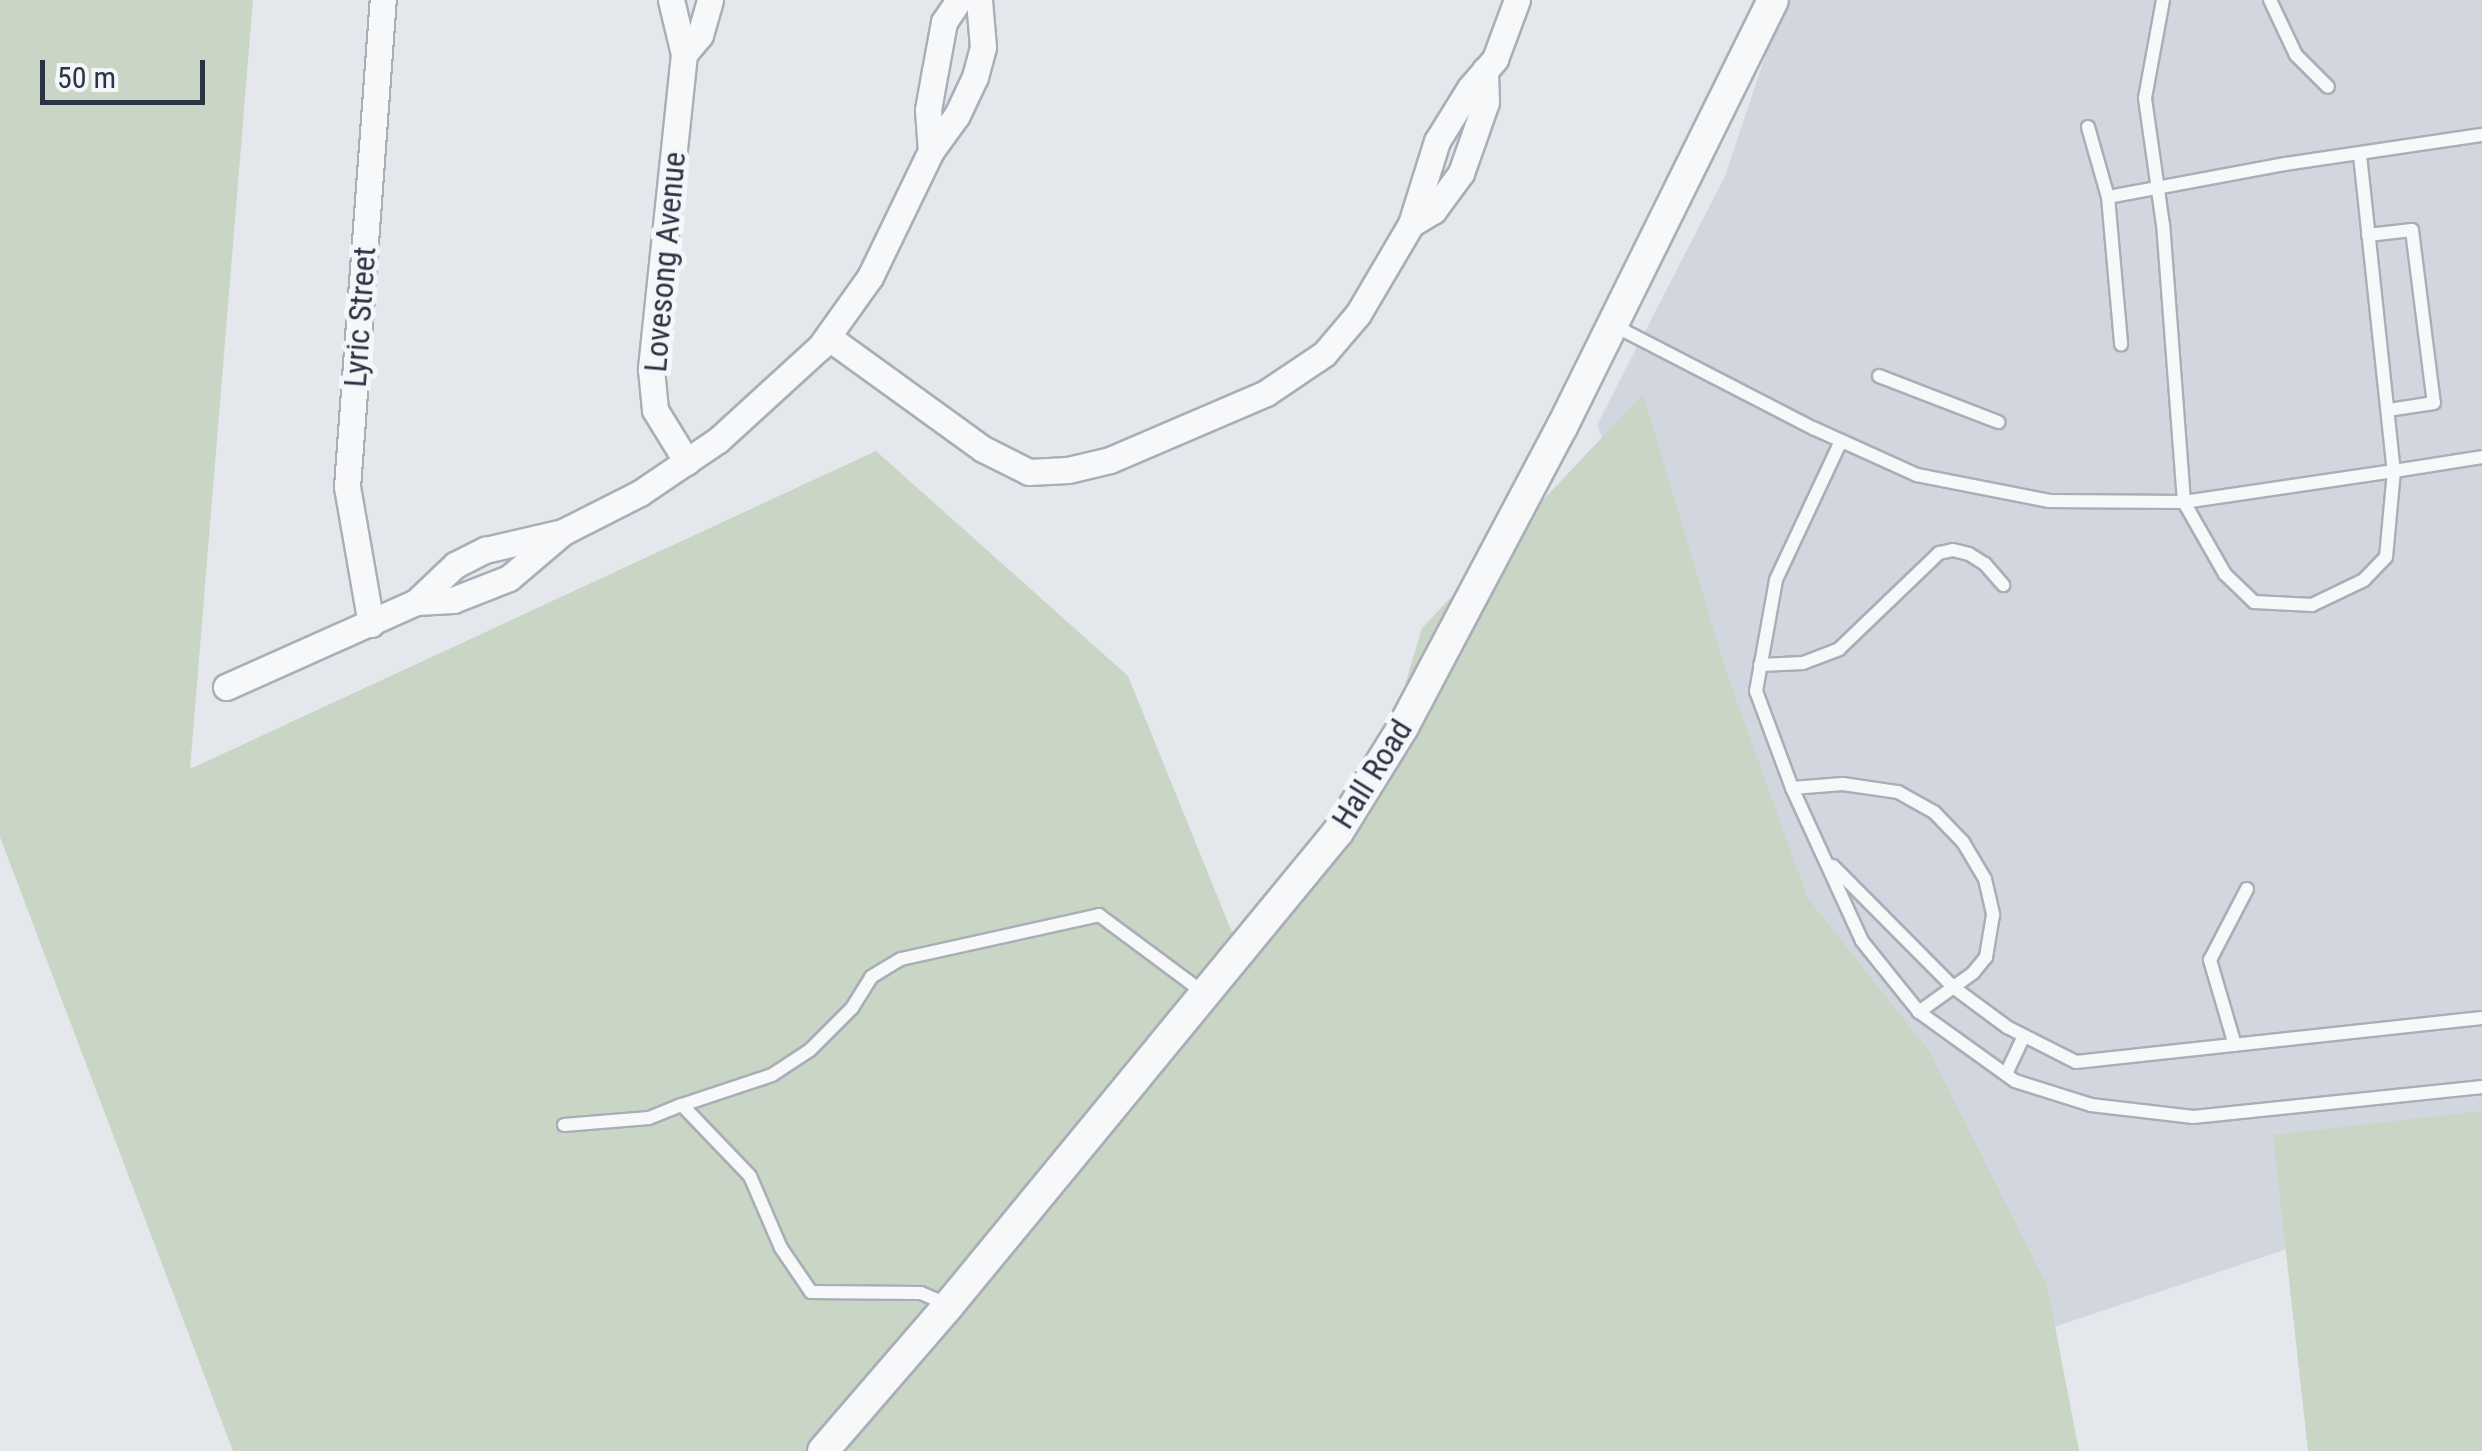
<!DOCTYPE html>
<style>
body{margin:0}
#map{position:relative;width:2482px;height:1451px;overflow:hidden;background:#e4e7ec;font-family:"Roboto Condensed",sans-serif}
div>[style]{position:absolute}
.built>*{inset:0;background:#d2d6de}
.green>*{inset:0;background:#c9d6c5}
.roads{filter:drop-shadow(2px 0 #a9aeb7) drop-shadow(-2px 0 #a9aeb7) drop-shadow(0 2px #a9aeb7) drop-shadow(0 -2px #a9aeb7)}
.service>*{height:12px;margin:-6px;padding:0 6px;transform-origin:6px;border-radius:6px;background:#f7f8fa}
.minor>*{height:25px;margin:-12.5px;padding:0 12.5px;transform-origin:12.5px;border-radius:12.5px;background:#f7f8fa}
.tertiary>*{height:30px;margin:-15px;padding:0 15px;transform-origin:15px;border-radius:15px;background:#f7f8fa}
span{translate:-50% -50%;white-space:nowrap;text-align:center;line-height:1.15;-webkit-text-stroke:10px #f4f6f9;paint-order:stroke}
.street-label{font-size:32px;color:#2b3445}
.scale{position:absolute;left:40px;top:60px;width:165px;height:45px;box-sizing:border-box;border:5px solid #2b3445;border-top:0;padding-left:12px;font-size:30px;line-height:35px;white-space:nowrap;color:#2b3445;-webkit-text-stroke:8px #f4f6f9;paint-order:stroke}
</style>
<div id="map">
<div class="built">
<i style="clip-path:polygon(1784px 0,2482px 0,2482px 1184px,1982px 1351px,1597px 425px,1725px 176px)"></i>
</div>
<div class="green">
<i style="clip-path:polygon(0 0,253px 0,190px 769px,876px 451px,1128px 676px,1242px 957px,1367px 812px,1422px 628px,1643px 394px,1725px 668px,1807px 897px,1929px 1051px,2047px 1285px,2079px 1451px,233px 1451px,0 837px)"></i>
<i style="clip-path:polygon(2482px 1111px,2482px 1451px,2308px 1451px,2273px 1135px)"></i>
</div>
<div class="roads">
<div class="service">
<i style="left:2270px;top:0;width:61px;rotate:64.7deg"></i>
<i style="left:2296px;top:55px;width:45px;rotate:45deg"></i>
<i style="left:2088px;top:127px;width:73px;rotate:74.1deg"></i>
<i style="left:2108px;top:197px;width:148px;rotate:84.9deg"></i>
<i style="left:2360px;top:155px;width:318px;rotate:83.9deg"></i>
<i style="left:2394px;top:471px;width:86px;rotate:95.3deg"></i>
<i style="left:2386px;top:557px;width:32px;rotate:134deg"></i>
<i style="left:2364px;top:580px;width:58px;rotate:154.3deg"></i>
<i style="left:2312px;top:605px;width:58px;rotate:-177deg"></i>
<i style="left:2254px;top:602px;width:40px;rotate:-136deg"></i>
<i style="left:2225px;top:574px;width:83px;rotate:-119.7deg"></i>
<i style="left:2184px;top:502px;width:212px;rotate:-8.4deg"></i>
<i style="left:2394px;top:471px;width:89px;rotate:-9deg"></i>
<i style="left:2108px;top:197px;width:180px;rotate:-10.6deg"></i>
<i style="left:2285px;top:164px;width:199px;rotate:-8.4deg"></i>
<i style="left:2368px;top:235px;width:44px;rotate:-6.5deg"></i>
<i style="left:2412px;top:230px;width:174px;rotate:82.8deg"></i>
<i style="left:2434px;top:403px;width:47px;rotate:171.3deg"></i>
<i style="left:1615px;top:326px;width:223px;rotate:27.3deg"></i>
<i style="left:1813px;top:428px;width:114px;rotate:24.3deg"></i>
<i style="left:1917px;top:475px;width:135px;rotate:11.1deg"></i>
<i style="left:2049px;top:501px;width:135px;rotate:0.4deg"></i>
<i style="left:2184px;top:502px;width:278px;rotate:-94.3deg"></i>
<i style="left:2163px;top:225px;width:128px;rotate:-98.1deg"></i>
<i style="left:2145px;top:98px;width:100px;rotate:-79.6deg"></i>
<i style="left:1879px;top:376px;width:128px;rotate:21.1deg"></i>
<i style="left:1841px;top:441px;width:153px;rotate:115.1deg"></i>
<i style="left:1776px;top:580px;width:113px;rotate:100.2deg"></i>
<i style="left:1756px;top:691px;width:103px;rotate:69.6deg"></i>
<i style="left:1792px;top:788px;width:168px;rotate:65.4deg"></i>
<i style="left:1862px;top:941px;width:91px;rotate:51.2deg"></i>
<i style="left:1919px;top:1012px;width:118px;rotate:35.7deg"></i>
<i style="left:2015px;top:1081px;width:80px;rotate:17.5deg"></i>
<i style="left:2091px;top:1105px;width:103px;rotate:6.7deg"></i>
<i style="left:2193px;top:1117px;width:291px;rotate:-5.9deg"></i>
<i style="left:1760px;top:665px;width:43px;rotate:-2.7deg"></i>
<i style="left:1803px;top:663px;width:39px;rotate:-21deg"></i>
<i style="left:1839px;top:649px;width:139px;rotate:-43.8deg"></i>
<i style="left:1939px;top:553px;width:14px;rotate:-12deg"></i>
<i style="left:1953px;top:550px;width:16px;rotate:14deg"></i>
<i style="left:1969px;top:554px;width:19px;rotate:32deg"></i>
<i style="left:1985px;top:564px;width:28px;rotate:49deg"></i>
<i style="left:1792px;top:788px;width:51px;rotate:-4.5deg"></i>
<i style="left:1843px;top:784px;width:56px;rotate:8.3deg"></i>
<i style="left:1898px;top:792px;width:41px;rotate:29.1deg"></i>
<i style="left:1934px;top:812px;width:42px;rotate:46deg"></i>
<i style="left:1963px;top:842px;width:43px;rotate:59.3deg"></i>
<i style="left:1985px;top:879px;width:37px;rotate:77deg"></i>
<i style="left:1993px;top:915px;width:43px;rotate:99.5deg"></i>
<i style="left:1986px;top:957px;width:21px;rotate:129deg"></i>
<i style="left:1973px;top:973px;width:67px;rotate:144.2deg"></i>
<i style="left:1833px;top:866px;width:170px;rotate:45.2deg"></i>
<i style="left:1953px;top:987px;width:67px;rotate:36.5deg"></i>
<i style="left:2007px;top:1027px;width:77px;rotate:26.9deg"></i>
<i style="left:2076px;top:1062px;width:408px;rotate:-6.2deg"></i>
<i style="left:2235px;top:1045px;width:89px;rotate:-106.4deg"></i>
<i style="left:2210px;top:960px;width:80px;rotate:-62.5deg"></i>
<i style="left:2006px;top:1074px;width:42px;rotate:-64.7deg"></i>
<i style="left:564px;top:1125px;width:85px;rotate:-4.7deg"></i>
<i style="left:649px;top:1118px;width:35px;rotate:-22deg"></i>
<i style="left:949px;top:1305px;width:30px;rotate:-157deg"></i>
<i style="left:921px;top:1293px;width:110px;rotate:-179.5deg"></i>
<i style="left:811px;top:1292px;width:53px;rotate:-124.3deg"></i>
<i style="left:781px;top:1248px;width:78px;rotate:-113.3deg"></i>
<i style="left:750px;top:1176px;width:98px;rotate:-133.8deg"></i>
<i style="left:682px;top:1105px;width:95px;rotate:-18.4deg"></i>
<i style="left:772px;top:1075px;width:45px;rotate:-33.3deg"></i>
<i style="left:810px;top:1050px;width:59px;rotate:-45deg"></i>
<i style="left:852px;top:1008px;width:36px;rotate:-58deg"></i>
<i style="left:871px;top:977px;width:35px;rotate:-31deg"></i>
<i style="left:901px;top:959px;width:203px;rotate:-12.5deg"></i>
<i style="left:1099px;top:915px;width:131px;rotate:36.6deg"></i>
</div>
<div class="minor">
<i style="left:671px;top:0;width:56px;rotate:76.5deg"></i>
<i style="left:684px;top:54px;width:317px;rotate:96deg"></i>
<i style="left:651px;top:369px;width:41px;rotate:84.4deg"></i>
<i style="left:655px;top:410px;width:61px;rotate:58.4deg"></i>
<i style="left:684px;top:54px;width:25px;rotate:-50deg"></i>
<i style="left:700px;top:35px;width:36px;rotate:-74deg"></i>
<i style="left:931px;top:151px;width:41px;rotate:-94.2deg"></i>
<i style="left:928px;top:110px;width:40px;rotate:-80deg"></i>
<i style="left:935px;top:71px;width:50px;rotate:-79.6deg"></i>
<i style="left:944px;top:22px;width:27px;rotate:-56deg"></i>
<i style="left:1411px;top:224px;width:26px;rotate:-31deg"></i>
<i style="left:1433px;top:211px;width:47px;rotate:-53.6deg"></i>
<i style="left:1461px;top:173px;width:75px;rotate:-70.6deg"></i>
<i style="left:1486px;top:102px;width:32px;rotate:-92deg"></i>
<i style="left:828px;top:337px;width:191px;rotate:35.9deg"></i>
<i style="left:983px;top:449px;width:51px;rotate:26.6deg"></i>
<i style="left:1029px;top:472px;width:39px;rotate:-3deg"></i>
<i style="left:1068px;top:470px;width:43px;rotate:-13.4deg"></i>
<i style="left:1110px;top:460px;width:170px;rotate:-23.2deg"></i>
<i style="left:1266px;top:393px;width:70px;rotate:-33.9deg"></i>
<i style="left:1324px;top:354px;width:52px;rotate:-49.6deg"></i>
<i style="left:1358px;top:314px;width:104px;rotate:-59.5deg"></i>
<i style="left:1411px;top:224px;width:87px;rotate:-72.6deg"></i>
<i style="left:1437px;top:141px;width:62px;rotate:-58.1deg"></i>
<i style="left:1470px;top:88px;width:38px;rotate:-49deg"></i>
<i style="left:1495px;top:59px;width:63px;rotate:-69.6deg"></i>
<i style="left:416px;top:602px;width:37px;rotate:-3deg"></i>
<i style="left:453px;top:600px;width:60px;rotate:-21.4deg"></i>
<i style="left:509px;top:578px;width:71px;rotate:-40.4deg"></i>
<i style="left:563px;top:532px;width:86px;rotate:-26.9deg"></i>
<i style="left:640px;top:493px;width:94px;rotate:-34.2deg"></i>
<i style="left:718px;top:440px;width:138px;rotate:-42.4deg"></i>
<i style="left:820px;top:347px;width:86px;rotate:-54.5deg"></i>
<i style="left:870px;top:277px;width:140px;rotate:-64.2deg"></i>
<i style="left:931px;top:151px;width:44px;rotate:-54.2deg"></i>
<i style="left:957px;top:115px;width:42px;rotate:-64.7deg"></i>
<i style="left:975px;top:77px;width:31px;rotate:-75deg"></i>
<i style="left:983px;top:47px;width:47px;rotate:-94.9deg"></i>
<i style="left:371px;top:624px;width:139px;rotate:-99.9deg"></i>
<i style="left:347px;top:487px;width:488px;rotate:-85.8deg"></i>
<i style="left:226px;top:687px;width:208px;rotate:-24.1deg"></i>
<i style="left:416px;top:602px;width:54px;rotate:-43.5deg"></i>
<i style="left:455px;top:565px;width:34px;rotate:-27deg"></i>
<i style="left:485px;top:550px;width:80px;rotate:-13deg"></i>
</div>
<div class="tertiary">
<i style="left:823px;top:1451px;width:193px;rotate:-49.2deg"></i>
<i style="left:949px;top:1305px;width:612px;rotate:-50.57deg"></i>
<i style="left:1338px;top:832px;width:123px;rotate:-58.2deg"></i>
<i style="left:1403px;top:727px;width:340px;rotate:-62.1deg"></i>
<i style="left:1562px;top:427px;width:476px;rotate:-63.7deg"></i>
</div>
</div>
<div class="street-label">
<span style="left:665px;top:262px;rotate:-85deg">Lovesong Avenue</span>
<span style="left:360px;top:317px;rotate:-86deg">Lyric Street</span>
<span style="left:1372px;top:774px;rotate:-58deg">Hall Road</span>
</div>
<div class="scale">50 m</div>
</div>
